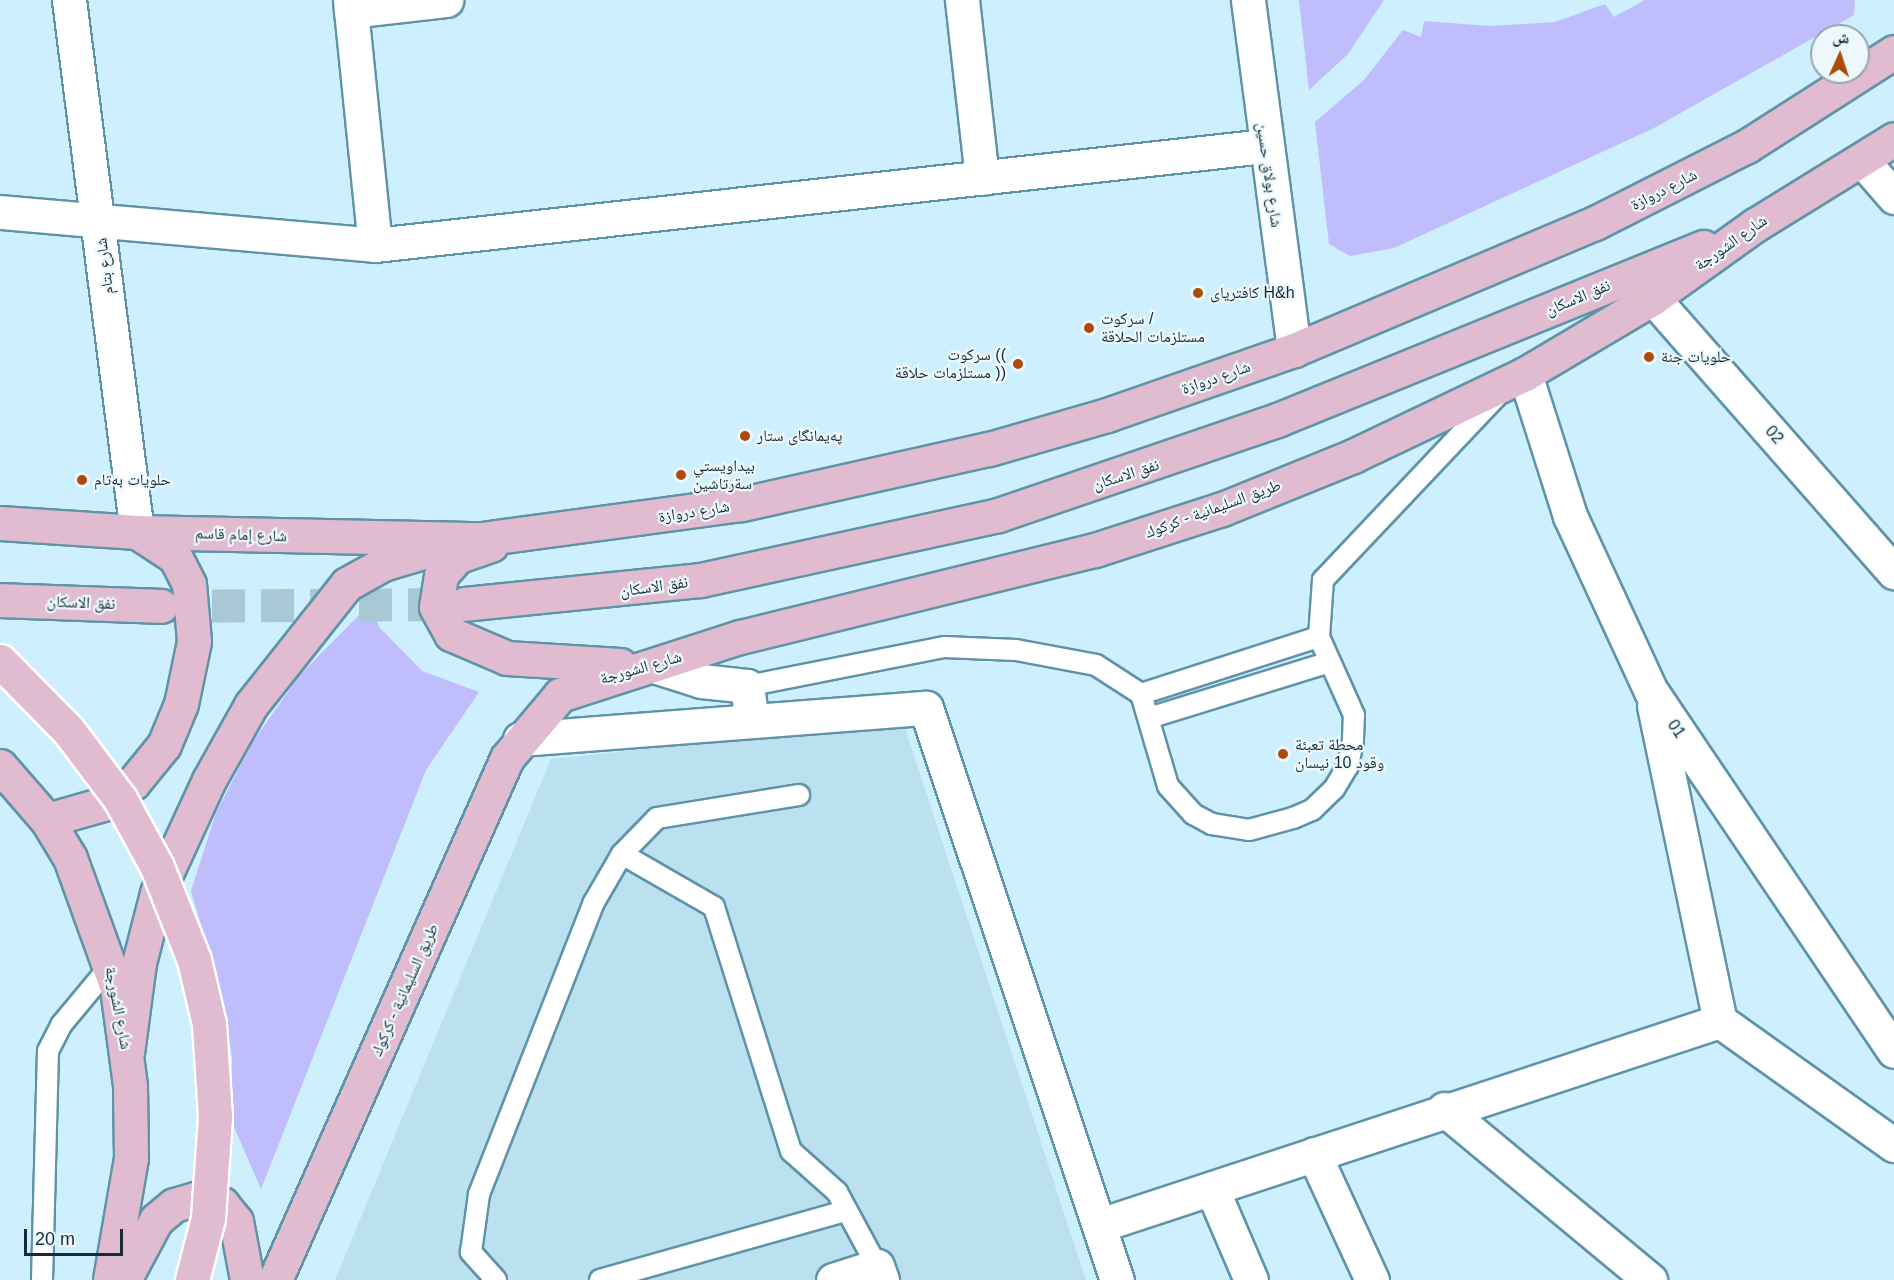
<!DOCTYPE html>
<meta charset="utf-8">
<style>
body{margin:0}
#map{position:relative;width:1894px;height:1280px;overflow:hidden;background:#ceeffd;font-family:Arial,"Noto Naskh Arabic",sans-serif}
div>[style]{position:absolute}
.built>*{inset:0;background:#bbe0f0}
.green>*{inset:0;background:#bfbdfb}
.primary-tunnel>*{height:33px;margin-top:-16.5px;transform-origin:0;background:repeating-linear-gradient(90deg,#a9c8d5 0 33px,transparent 0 49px)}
.roads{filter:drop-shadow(2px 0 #5e93a9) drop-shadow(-2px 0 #5e93a9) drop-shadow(0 2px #5e93a9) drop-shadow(0 -2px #5e93a9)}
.service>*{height:20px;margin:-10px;padding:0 10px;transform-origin:10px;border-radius:10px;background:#fff}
.minor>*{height:33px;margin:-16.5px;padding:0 16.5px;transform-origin:16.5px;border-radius:16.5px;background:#fff}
.tertiary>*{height:33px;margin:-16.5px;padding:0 16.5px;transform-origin:16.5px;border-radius:16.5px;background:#fff}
.primary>*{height:33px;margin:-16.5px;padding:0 16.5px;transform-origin:16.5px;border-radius:16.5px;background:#e1bbcf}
.bridges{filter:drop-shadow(2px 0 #fff) drop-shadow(-2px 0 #fff) drop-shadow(0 2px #fff) drop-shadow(0 -2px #fff)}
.primary-bridge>*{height:33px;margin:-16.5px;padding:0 16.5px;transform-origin:16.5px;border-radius:16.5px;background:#e1bbcf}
.dots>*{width:16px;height:16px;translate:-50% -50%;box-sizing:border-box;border:3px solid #edf8fd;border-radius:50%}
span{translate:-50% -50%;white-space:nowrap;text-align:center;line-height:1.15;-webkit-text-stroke:4.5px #edf8fd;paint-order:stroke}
.street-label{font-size:16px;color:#162c35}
.poi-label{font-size:16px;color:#162c35}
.left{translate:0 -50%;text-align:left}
.right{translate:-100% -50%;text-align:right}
.north{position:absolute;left:1810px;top:24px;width:60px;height:60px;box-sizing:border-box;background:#edf8fd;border:2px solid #97a6ad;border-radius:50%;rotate:3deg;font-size:16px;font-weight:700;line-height:24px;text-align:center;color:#162c35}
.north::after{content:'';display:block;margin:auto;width:21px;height:27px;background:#ac4b0b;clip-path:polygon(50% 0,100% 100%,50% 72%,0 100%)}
.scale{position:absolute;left:24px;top:1229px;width:99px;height:27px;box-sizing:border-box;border:3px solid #162c35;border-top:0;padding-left:8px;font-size:18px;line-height:21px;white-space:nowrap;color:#162c35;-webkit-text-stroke:4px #edf8fd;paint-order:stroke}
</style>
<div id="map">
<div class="built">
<i style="clip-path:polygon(903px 722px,1086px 1280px,335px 1280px,551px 759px)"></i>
</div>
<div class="green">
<i style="clip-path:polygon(1299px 0,1384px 0,1348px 54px,1309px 90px)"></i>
<i style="clip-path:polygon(1645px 0,1855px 0,1854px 15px,1654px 128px,1394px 248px,1350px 256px,1329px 244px,1315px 122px,1364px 80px,1403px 30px,1421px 37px,1424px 21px,1489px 26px,1555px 22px,1605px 4px,1614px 17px)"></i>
<i style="clip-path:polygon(369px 605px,380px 628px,422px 671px,479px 692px,426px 770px,261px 1189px,231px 1120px,232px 1057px,223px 1000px,191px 891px,216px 813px,252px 743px,299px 676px)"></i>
</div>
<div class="primary-tunnel">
<i style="left:163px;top:606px;width:301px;rotate:-0.4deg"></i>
</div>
<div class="roads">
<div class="service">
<i style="left:747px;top:686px;width:201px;rotate:-11.2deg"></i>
<i style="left:944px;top:647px;width:72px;rotate:2.4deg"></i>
<i style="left:1016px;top:650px;width:81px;rotate:10.6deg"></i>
<i style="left:1096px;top:665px;width:54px;rotate:32.8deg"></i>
<i style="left:1141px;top:694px;width:96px;rotate:73.6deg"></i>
<i style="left:1168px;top:786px;width:38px;rotate:48deg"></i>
<i style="left:1193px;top:814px;width:21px;rotate:28deg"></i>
<i style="left:1212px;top:824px;width:37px;rotate:9deg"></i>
<i style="left:1249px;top:830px;width:46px;rotate:-15.3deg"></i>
<i style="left:1293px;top:818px;width:21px;rotate:-23deg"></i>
<i style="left:1312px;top:810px;width:30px;rotate:-44deg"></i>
<i style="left:1334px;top:789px;width:27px;rotate:-59deg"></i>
<i style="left:1348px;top:766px;width:26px;rotate:-79deg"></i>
<i style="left:1353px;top:740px;width:25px;rotate:-88deg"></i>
<i style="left:1354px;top:715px;width:85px;rotate:-114.2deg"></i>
<i style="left:1319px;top:637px;width:57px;rotate:-86deg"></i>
<i style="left:1323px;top:580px;width:255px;rotate:-46.6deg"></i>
<i style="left:1141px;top:694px;width:187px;rotate:-17.8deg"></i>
<i style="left:1149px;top:718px;width:186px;rotate:-17.2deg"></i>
<i style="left:622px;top:854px;width:106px;rotate:29.9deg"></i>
<i style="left:714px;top:907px;width:256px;rotate:72.5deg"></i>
<i style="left:791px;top:1151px;width:62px;rotate:41.7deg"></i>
<i style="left:837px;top:1192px;width:84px;rotate:61.6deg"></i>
<i style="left:42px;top:1280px;width:229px;rotate:-88.5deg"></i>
<i style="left:48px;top:1051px;width:30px;rotate:-63deg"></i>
<i style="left:62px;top:1024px;width:77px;rotate:-50.3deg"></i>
<i style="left:496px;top:1280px;width:38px;rotate:-132deg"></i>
<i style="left:471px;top:1252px;width:59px;rotate:-82.1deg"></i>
<i style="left:479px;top:1194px;width:312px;rotate:-68.5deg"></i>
<i style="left:593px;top:904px;width:58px;rotate:-59.9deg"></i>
<i style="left:622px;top:854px;width:50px;rotate:-45.8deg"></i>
<i style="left:657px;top:818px;width:144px;rotate:-9.2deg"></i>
<i style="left:600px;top:1280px;width:255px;rotate:-15.7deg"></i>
</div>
<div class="minor">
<i style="left:69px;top:0;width:536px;rotate:82.72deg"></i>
<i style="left:350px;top:0;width:246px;rotate:84.2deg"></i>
<i style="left:962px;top:0;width:179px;rotate:83.6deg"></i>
<i style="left:351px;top:11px;width:96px;rotate:-6.6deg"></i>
<i style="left:1862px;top:160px;width:49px;rotate:49.1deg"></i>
<i style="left:0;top:212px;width:376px;rotate:5deg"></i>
<i style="left:375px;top:245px;width:894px;rotate:-6.35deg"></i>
<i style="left:1653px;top:298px;width:365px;rotate:48.7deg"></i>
<i style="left:1525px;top:374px;width:149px;rotate:72.4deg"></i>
<i style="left:1570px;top:516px;width:193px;rotate:65.2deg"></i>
<i style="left:1651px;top:691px;width:434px;rotate:56deg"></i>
<i style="left:654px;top:666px;width:49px;rotate:17.7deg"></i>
<i style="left:701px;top:681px;width:46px;rotate:6.2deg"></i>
<i style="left:747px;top:686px;width:35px;rotate:82deg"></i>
<i style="left:1654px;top:706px;width:322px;rotate:78.2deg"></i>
<i style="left:1720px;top:1021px;width:214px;rotate:35.5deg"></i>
<i style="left:520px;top:739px;width:407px;rotate:-4.4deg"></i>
<i style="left:926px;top:708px;width:603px;rotate:71.54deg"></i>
<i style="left:1444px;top:1109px;width:268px;rotate:39.7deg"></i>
<i style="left:1314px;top:1154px;width:139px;rotate:65.3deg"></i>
<i style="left:1212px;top:1189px;width:99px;rotate:66.8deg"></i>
<i style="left:1100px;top:1225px;width:653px;rotate:-18.21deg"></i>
<i style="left:833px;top:1280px;width:46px;rotate:-17.7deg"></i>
<i style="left:877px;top:1266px;width:15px;rotate:70deg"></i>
</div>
<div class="tertiary">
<i style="left:1248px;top:0;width:353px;rotate:82.5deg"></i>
</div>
<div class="primary">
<i style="left:0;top:523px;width:137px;rotate:3.8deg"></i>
<i style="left:137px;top:532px;width:345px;rotate:1.2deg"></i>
<i style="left:482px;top:539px;width:262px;rotate:-7.7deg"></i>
<i style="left:742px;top:504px;width:253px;rotate:-12.6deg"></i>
<i style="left:989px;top:449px;width:123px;rotate:-16.1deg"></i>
<i style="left:1107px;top:415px;width:198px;rotate:-19.2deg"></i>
<i style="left:1294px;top:350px;width:327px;rotate:-22.9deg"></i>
<i style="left:1595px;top:223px;width:170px;rotate:-26.9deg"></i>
<i style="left:1747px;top:146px;width:174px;rotate:-32.6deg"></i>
<i style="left:491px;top:545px;width:36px;rotate:161deg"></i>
<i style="left:457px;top:557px;width:24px;rotate:132deg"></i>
<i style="left:441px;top:575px;width:32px;rotate:99deg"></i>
<i style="left:436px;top:607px;width:31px;rotate:61deg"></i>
<i style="left:451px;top:634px;width:61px;rotate:23.2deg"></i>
<i style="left:507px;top:658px;width:113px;rotate:3.5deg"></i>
<i style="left:0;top:600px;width:161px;rotate:2.1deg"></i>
<i style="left:464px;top:604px;width:237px;rotate:-5.8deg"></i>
<i style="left:700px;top:580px;width:305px;rotate:-12.3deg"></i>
<i style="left:998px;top:515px;width:295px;rotate:-18.8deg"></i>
<i style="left:1277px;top:420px;width:460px;rotate:-22.1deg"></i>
<i style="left:0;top:766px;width:72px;rotate:49deg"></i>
<i style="left:47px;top:820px;width:44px;rotate:58.8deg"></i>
<i style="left:70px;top:858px;width:138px;rotate:70.1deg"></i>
<i style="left:117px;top:988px;width:99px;rotate:82.4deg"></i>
<i style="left:130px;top:1086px;width:72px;rotate:89.2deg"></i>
<i style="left:131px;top:1158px;width:124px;rotate:99.8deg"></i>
<i style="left:47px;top:820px;width:58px;rotate:-15.9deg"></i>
<i style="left:103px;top:804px;width:37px;rotate:-35deg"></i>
<i style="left:133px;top:783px;width:49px;rotate:-50.8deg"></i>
<i style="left:164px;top:745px;width:44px;rotate:-67.5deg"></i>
<i style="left:181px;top:704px;width:64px;rotate:-78.3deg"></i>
<i style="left:194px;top:641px;width:57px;rotate:-95deg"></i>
<i style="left:189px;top:584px;width:30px;rotate:-117deg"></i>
<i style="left:175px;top:557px;width:45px;rotate:-146.7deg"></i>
<i style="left:127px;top:1053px;width:91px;rotate:-82.4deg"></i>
<i style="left:139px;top:963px;width:72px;rotate:-75.6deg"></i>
<i style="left:157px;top:893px;width:124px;rotate:-65.3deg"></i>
<i style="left:209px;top:780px;width:86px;rotate:-60.8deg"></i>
<i style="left:251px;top:705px;width:154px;rotate:-51.6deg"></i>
<i style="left:347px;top:584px;width:41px;rotate:-29.1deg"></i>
<i style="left:383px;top:564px;width:49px;rotate:-16.6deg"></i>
<i style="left:124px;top:1280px;width:68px;rotate:-61.9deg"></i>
<i style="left:156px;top:1220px;width:23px;rotate:-40deg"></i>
<i style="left:174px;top:1205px;width:25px;rotate:-16deg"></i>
<i style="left:198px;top:1198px;width:25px;rotate:14deg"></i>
<i style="left:222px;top:1204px;width:22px;rotate:51deg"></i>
<i style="left:236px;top:1221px;width:60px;rotate:79.4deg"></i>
<i style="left:275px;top:1280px;width:571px;rotate:-66.04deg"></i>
<i style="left:507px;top:758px;width:82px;rotate:-49.9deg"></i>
<i style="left:560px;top:695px;width:189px;rotate:-17.9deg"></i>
<i style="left:740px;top:637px;width:366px;rotate:-13.8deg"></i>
<i style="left:1095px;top:550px;width:133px;rotate:-17.9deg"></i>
<i style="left:1222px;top:509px;width:141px;rotate:-22deg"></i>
<i style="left:1353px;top:456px;width:191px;rotate:-25.5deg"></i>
<i style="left:1525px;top:374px;width:149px;rotate:-30.7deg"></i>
<i style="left:1653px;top:298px;width:125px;rotate:-35.6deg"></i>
<i style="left:1755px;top:225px;width:163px;rotate:-31.7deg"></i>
</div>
</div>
<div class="bridges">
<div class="primary-bridge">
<i style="left:0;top:661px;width:97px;rotate:45.4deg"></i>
<i style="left:68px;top:730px;width:86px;rotate:53deg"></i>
<i style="left:120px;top:799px;width:77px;rotate:61.4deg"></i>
<i style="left:157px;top:867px;width:100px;rotate:68.3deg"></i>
<i style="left:194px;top:960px;width:66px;rotate:76.8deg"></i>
<i style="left:209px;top:1024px;width:93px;rotate:86.3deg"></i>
<i style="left:215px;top:1117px;width:101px;rotate:94deg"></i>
<i style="left:208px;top:1218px;width:64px;rotate:104.5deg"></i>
</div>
</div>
<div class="dots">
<i style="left:1198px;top:293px;background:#ac4b0b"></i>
<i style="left:1089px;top:328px;background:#ac4b0b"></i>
<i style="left:1649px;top:357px;background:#ac4b0b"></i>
<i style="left:1018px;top:364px;background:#ac4b0b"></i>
<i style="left:745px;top:436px;background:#ac4b0b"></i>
<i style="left:681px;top:475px;background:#ac4b0b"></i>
<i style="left:82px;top:480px;background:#ac4b0b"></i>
<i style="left:1283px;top:754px;background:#ac4b0b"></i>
</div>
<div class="street-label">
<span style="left:1269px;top:175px;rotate:82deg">شارع بولاق حسين</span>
<span style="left:1664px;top:190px;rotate:-27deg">شارع دروازة</span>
<span style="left:1731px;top:243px;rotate:-35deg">شارع الشورجة</span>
<span style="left:105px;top:266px;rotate:-97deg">شارع بتام</span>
<span style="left:1578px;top:298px;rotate:-23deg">نفق الاسكان</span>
<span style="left:1216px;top:378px;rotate:-19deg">شارع دروازة</span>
<span style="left:1774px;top:435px;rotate:49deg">02</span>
<span style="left:1126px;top:475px;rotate:-18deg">نفق الاسكان</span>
<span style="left:1213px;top:509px;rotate:-20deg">طريق السليمانية - كركوك</span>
<span style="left:694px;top:512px;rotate:-9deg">شارع دروازة</span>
<span style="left:241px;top:535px;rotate:2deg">شارع إمام قاسم</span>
<span style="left:654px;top:587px;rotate:-8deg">نفق الاسكان</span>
<span style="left:81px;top:603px;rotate:2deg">نفق الاسكان</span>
<span style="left:641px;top:668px;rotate:-16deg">شارع الشورجة</span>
<span style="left:1676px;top:729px;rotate:56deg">01</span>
<span style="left:405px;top:990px;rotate:-66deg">طريق السليمانية - كركوك</span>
<span style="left:118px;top:1008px;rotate:79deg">شارع الشورجة</span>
</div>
<div class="poi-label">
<span class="left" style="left:1210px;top:293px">کافتریای H&amp;h</span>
<span class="left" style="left:1101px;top:328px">سركوت /<br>مستلزمات الحلاقة</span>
<span class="right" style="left:1006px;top:364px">سركوت ((<br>مستلزمات حلاقة ))</span>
<span class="left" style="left:1661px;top:357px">حلویات جنة</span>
<span class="left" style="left:757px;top:436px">پەیمانگای ستار</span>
<span class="left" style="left:693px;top:475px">بيداويستي<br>سةرتاشين</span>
<span class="left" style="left:94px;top:480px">حلویات بەتام</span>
<span class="left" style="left:1295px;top:754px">محطة تعبئة<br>وقود 10 نيسان</span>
</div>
<div class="north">ش</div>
<div class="scale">20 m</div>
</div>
